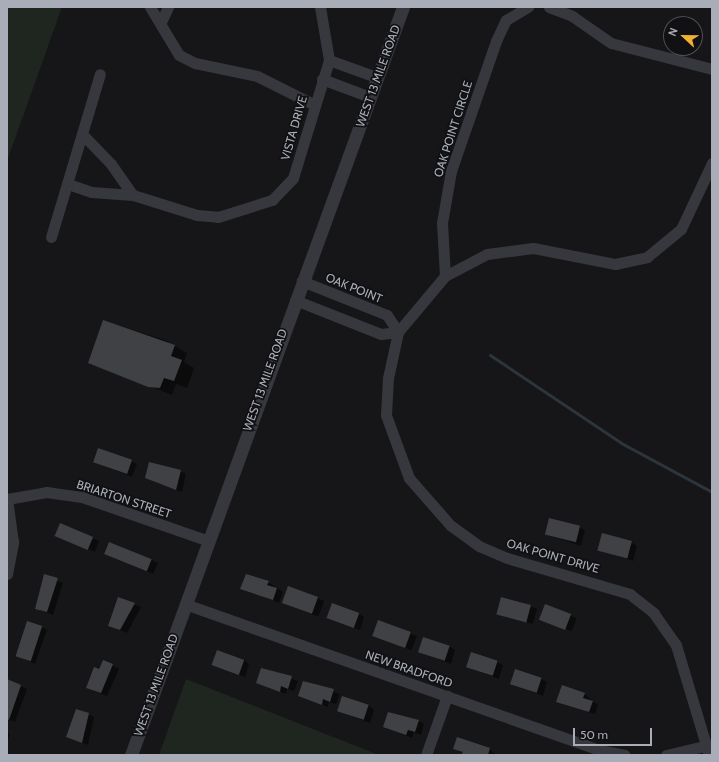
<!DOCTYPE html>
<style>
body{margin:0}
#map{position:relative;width:719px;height:762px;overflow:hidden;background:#161618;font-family:Cabin,sans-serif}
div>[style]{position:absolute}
.green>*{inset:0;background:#1e261f}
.shadow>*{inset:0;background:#0007;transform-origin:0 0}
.stream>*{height:3px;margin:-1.5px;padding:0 1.5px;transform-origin:1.5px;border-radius:1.5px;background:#2c353c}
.building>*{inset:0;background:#404145;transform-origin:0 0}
.minor>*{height:11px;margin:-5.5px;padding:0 5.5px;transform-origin:5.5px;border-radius:5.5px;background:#37383d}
.tertiary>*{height:13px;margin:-6.5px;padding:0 6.5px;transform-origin:6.5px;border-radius:6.5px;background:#37383d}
span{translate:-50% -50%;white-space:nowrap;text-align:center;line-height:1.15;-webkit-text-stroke:3.5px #111113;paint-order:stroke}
.street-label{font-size:12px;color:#a8adb8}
.frame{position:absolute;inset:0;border:8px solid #a8adb8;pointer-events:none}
.north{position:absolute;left:663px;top:16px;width:40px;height:40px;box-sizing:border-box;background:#111113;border:1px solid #4d4f55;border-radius:50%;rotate:292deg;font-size:11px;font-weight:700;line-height:16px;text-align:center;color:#a8adb8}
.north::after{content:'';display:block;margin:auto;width:14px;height:18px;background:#f2b134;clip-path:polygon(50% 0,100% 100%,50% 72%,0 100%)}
.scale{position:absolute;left:573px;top:728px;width:79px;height:18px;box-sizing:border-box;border:2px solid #a8adb8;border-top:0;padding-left:5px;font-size:12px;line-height:14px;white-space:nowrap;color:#a8adb8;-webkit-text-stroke:3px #111113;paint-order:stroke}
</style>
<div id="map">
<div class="green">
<i style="clip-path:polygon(7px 7px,62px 7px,7px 161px)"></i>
<i style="clip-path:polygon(186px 679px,379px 755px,159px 755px)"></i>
</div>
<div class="shadow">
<i style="clip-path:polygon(104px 321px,165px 340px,187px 353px,184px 362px,194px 368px,187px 388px,176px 384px,172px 395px,89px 362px)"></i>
<i style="clip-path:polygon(131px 461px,137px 464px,132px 477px,94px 462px)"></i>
<i style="clip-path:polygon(180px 471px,186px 474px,182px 492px,152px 481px)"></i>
<i style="clip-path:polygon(60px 524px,99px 541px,95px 552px,63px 539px)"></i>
<i style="clip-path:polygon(579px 527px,585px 530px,581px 546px,546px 534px)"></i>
<i style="clip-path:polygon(631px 542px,637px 546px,633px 561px,598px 550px)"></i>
<i style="clip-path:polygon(106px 554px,152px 560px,158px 563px,153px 574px)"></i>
<i style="clip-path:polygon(44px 575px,63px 583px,53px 615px,36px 608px)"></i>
<i style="clip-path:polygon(268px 582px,283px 592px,279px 603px,242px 588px)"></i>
<i style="left:288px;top:587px;width:39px;height:17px;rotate:21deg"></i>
<i style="clip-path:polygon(119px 598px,141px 607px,127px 633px,109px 625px)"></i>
<i style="left:502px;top:598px;width:37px;height:16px;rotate:17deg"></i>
<i style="left:545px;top:606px;width:34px;height:14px;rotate:21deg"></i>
<i style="clip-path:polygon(358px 613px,364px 617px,360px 630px,328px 618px)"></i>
<i style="left:379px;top:621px;width:41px;height:15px;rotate:22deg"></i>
<i style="clip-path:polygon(42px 627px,47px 630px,35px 664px,15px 655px)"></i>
<i style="clip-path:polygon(450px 647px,455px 650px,451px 664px,419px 651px)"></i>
<i style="clip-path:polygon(244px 660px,249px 664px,245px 677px,214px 665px)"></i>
<i style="clip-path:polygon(103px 661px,119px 669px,107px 696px,87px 688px)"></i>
<i style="clip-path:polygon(497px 662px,503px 665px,499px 679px,467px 667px)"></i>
<i style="clip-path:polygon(262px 669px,298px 681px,294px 691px,287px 689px,286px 694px,257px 683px)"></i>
<i style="clip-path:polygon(541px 679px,547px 682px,543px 696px,511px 683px)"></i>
<i style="clip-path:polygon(7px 680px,27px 689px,15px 722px,7px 719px)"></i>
<i style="clip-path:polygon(304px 682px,340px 694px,336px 704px,329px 702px,328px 707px,299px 696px)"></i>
<i style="clip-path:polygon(584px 694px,598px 705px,595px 714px,557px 702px)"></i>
<i style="clip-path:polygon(369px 706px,374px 710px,370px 723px,338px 711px)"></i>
<i style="clip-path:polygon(88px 714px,94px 717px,88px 745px,67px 737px)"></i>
<i style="clip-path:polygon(419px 721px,424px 724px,421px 735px,414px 732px,412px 738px,384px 726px)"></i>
<i style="clip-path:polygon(7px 732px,10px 734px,7px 743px)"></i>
<i style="clip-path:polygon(458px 738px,490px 749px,495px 755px,468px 755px,455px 748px)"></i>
</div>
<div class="stream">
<i style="left:490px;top:355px;width:160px;rotate:33.8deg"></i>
<i style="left:623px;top:444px;width:101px;rotate:28.3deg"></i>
</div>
<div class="building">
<i style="clip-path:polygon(103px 320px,175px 345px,171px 356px,182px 360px,174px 381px,164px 378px,160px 388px,148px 387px,88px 363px)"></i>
<i style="left:98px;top:448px;width:36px;height:15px;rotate:19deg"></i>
<i style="clip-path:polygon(149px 462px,181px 470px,176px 490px,145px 478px)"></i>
<i style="left:549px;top:518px;width:32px;height:17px;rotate:14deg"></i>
<i style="left:60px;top:523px;width:36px;height:14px;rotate:23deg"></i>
<i style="left:602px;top:533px;width:31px;height:18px;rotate:15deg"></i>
<i style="left:109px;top:542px;width:46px;height:13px;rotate:22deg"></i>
<i style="clip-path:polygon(44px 574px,58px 578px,47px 612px,35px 609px)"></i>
<i style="clip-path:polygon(246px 574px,269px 581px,267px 585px,277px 588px,273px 600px,240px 589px)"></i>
<i style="left:288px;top:586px;width:32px;height:18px;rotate:20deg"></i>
<i style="clip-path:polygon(118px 597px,135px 603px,120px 630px,108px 626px)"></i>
<i style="left:501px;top:597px;width:31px;height:18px;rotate:15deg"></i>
<i style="left:332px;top:603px;width:29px;height:16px;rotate:20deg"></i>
<i style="left:545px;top:604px;width:28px;height:17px;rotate:21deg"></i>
<i style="left:378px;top:620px;width:35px;height:17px;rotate:20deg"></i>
<i style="left:27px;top:621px;width:16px;height:37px;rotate:18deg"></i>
<i style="left:423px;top:637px;width:28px;height:16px;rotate:18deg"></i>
<i style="left:217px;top:650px;width:29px;height:16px;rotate:20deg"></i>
<i style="left:471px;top:652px;width:28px;height:16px;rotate:18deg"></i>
<i style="clip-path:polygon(103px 660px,113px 664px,101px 693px,86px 688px,94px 667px,99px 669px)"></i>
<i style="clip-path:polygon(261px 668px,292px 676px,288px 689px,281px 686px,280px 692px,256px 683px)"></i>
<i style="left:515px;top:669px;width:28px;height:16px;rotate:18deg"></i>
<i style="clip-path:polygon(7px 679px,21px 685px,9px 720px,7px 719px)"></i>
<i style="clip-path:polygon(303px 681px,334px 689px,330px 702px,323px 699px,322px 705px,298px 696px)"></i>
<i style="clip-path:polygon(562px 685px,585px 693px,583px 698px,593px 701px,589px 712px,556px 702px)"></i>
<i style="left:342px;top:696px;width:28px;height:16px;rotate:18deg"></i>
<i style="clip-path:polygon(76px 709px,89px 713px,82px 743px,66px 737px)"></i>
<i style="clip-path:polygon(388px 712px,419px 720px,415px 732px,408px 730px,406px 735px,383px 727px)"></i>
<i style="clip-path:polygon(457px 737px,490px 748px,488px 755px,461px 755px,463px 752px,453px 749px)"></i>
</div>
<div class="minor">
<i style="left:150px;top:7px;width:56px;rotate:58.9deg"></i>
<i style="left:179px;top:55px;width:18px;rotate:27deg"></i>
<i style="left:195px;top:63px;width:63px;rotate:11.8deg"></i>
<i style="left:257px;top:76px;width:63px;rotate:26.6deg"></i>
<i style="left:549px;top:7px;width:25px;rotate:21deg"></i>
<i style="left:572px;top:16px;width:47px;rotate:34.7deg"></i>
<i style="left:611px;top:43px;width:104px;rotate:14.4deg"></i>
<i style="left:161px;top:22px;width:17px;rotate:-65deg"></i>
<i style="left:329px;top:60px;width:50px;rotate:19.9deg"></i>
<i style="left:322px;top:79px;width:51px;rotate:20.6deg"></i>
<i style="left:84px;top:136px;width:39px;rotate:46deg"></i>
<i style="left:111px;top:164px;width:38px;rotate:55deg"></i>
<i style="left:68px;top:184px;width:24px;rotate:19deg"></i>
<i style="left:91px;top:192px;width:42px;rotate:4.1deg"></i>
<i style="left:133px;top:195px;width:67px;rotate:17.4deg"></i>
<i style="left:197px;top:215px;width:21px;rotate:5deg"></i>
<i style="left:218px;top:217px;width:57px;rotate:-17.5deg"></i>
<i style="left:272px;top:200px;width:30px;rotate:-46deg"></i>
<i style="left:293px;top:178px;width:123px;rotate:-73deg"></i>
<i style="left:329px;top:60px;width:54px;rotate:-99.6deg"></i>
<i style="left:51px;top:237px;width:170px;rotate:-73.3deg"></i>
<i style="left:445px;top:276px;width:53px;rotate:-93.2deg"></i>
<i style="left:442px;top:223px;width:53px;rotate:-80.2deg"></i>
<i style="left:451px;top:171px;width:138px;rotate:-70.9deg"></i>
<i style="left:496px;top:41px;width:23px;rotate:-65deg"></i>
<i style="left:506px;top:20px;width:26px;rotate:-31deg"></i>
<i style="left:295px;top:300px;width:92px;rotate:21.6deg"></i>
<i style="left:381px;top:334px;width:17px;rotate:-7deg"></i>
<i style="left:398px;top:332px;width:20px;rotate:-123deg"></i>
<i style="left:387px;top:315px;width:92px;rotate:-158.2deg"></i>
<i style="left:7px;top:499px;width:40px;rotate:-10deg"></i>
<i style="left:46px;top:492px;width:36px;rotate:8deg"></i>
<i style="left:82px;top:497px;width:134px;rotate:19.1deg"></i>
<i style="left:7px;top:574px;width:33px;rotate:-79deg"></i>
<i style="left:13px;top:542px;width:43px;rotate:-97.9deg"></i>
<i style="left:185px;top:604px;width:439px;rotate:19.4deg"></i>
<i style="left:599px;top:750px;width:26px;rotate:11deg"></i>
<i style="left:426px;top:755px;width:63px;rotate:-70.4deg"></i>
<i style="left:666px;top:755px;width:39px;rotate:-13deg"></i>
<i style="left:709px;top:755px;width:115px;rotate:-106.7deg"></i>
<i style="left:676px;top:645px;width:39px;rotate:-125deg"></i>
<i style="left:654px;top:613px;width:31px;rotate:-142deg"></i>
<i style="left:630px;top:594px;width:128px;rotate:-163.7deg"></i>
<i style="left:507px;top:558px;width:30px;rotate:-157deg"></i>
<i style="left:479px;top:546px;width:34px;rotate:-144deg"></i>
<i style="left:451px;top:526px;width:64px;rotate:-131.2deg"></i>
<i style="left:409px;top:478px;width:67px;rotate:-110.1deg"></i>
<i style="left:386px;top:415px;width:37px;rotate:-87deg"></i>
<i style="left:388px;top:378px;width:47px;rotate:-77.7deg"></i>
<i style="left:398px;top:332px;width:73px;rotate:-50deg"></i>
<i style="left:445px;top:276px;width:47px;rotate:-27.6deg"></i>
<i style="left:487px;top:254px;width:46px;rotate:-7.4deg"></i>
<i style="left:533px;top:248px;width:84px;rotate:11deg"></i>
<i style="left:615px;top:264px;width:33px;rotate:-12deg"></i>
<i style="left:647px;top:257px;width:44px;rotate:-39.5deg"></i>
<i style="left:681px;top:229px;width:73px;rotate:-64.8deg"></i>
</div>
<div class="tertiary">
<i style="left:131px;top:755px;width:796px;rotate:-70.02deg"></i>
</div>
<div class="street-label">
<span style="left:378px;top:76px;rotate:-70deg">WEST 13 MILE ROAD</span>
<span style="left:294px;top:128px;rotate:-74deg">VISTA DRIVE</span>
<span style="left:453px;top:129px;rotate:-72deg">OAK POINT CIRCLE</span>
<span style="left:354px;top:288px;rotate:22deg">OAK POINT</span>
<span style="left:265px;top:380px;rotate:-70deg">WEST 13 MILE ROAD</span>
<span style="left:124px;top:499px;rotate:18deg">BRIARTON STREET</span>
<span style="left:553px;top:556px;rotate:16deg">OAK POINT DRIVE</span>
<span style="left:409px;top:669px;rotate:19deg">NEW BRADFORD</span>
<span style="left:156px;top:685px;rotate:-70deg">WEST 13 MILE ROAD</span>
</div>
<div class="frame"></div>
<div class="north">N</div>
<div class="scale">50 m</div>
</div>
